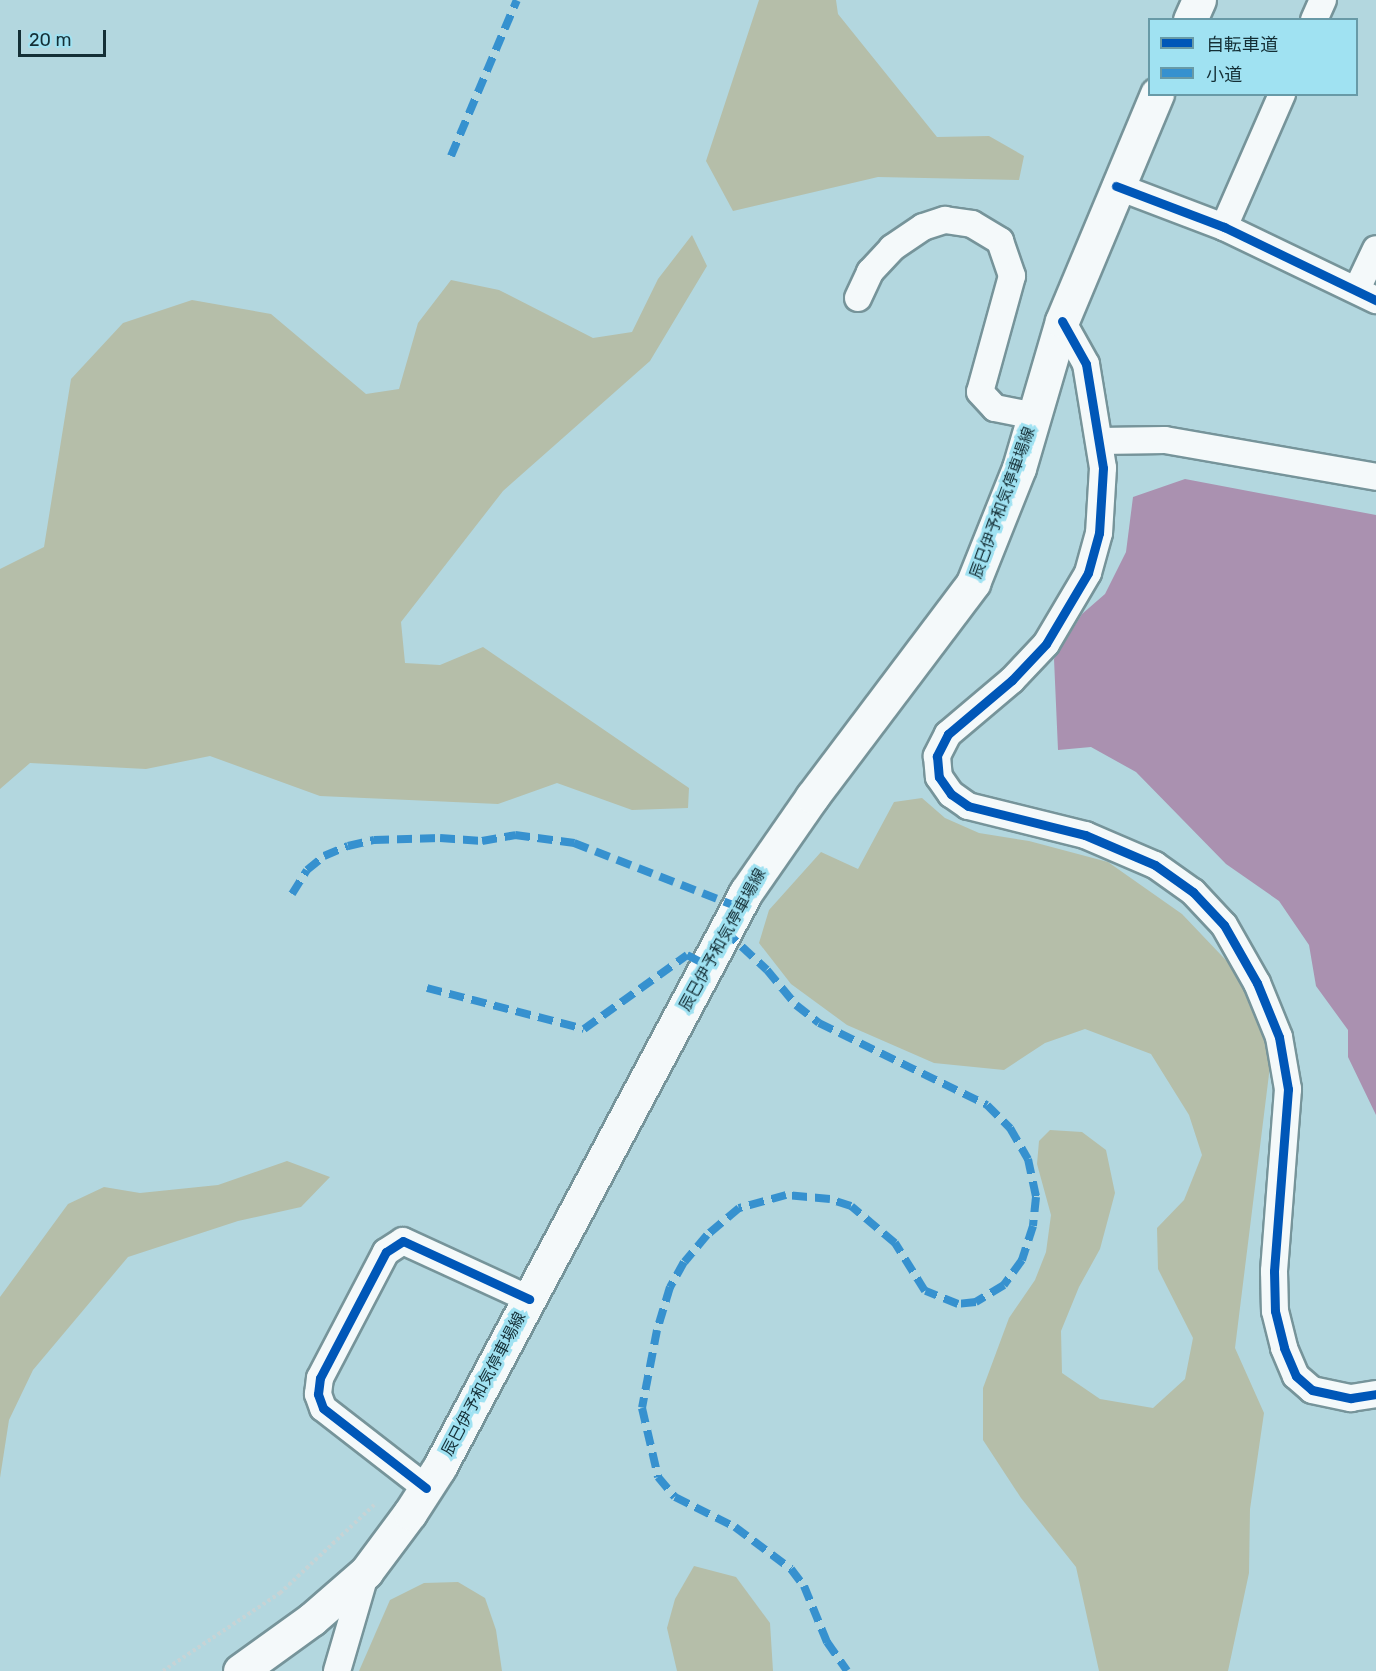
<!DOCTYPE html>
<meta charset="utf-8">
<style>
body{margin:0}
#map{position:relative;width:1376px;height:1671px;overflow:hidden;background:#b3d7df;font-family:Rubik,"Noto Sans JP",sans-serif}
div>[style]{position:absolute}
.green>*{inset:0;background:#b5bea9}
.water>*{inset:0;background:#aa91b0}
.path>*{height:4px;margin-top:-2px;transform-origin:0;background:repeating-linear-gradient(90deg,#c7d3d5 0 3px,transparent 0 6px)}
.roads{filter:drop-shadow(2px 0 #76949a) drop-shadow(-2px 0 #76949a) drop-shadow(0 2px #76949a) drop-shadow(0 -2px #76949a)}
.street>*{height:26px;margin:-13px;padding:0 13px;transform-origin:13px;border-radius:13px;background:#f4f9fa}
.secondary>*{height:33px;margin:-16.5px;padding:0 16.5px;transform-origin:16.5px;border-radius:16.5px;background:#f4f9fa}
.quiet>*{height:8px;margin-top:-4px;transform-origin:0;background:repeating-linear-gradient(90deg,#3691cf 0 15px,transparent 0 23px)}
.cycleway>*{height:9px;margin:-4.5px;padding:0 4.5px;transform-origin:4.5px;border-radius:4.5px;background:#0057b8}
span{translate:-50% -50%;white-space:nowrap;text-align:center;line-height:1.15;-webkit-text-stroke:6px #a0e2f2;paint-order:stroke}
.street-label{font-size:16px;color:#142f36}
.legend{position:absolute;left:1148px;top:18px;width:210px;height:78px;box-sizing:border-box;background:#a0e2f2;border:2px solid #689aa7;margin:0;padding:8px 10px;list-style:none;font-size:18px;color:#142f36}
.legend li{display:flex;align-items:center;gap:12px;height:30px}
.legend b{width:30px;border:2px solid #689aa7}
.scale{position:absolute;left:18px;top:30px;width:88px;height:27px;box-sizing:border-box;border:3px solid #142f36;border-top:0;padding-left:8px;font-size:18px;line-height:21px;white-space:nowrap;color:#142f36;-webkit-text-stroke:4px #a0e2f2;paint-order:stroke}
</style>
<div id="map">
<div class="green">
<i style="clip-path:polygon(759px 0,836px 0,838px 14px,937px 137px,989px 136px,1024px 156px,1019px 180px,878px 177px,733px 211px,706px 161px)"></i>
<i style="clip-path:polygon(692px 235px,707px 266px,650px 361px,503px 491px,401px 622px,405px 663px,440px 665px,483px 647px,689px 788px,688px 808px,632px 810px,557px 783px,498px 804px,320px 796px,210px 756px,146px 769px,30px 763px,0 789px,0 569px,44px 547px,71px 379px,123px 323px,192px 300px,271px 314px,366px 394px,399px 389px,418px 323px,451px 280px,499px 290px,593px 338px,632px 332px,658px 279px)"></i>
<i style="clip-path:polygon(922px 798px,945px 818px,979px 833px,1029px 841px,1108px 862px,1182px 914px,1241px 976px,1271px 1058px,1235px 1348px,1264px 1413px,1250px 1509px,1249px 1573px,1228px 1671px,1099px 1671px,1076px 1567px,1021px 1498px,983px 1440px,983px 1388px,1009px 1318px,1035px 1280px,1046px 1252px,1051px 1215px,1037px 1164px,1039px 1141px,1050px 1130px,1082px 1132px,1106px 1150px,1115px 1193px,1100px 1249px,1079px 1287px,1061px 1331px,1062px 1373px,1100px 1399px,1153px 1408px,1185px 1379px,1193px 1338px,1158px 1269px,1157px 1228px,1184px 1200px,1202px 1155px,1189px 1115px,1151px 1054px,1085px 1029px,1045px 1043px,1004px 1070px,934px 1063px,847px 1025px,791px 984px,759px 943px,769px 910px,821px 852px,858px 869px,894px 802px)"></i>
<i style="clip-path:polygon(287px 1161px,330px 1177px,301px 1207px,238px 1221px,128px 1257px,33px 1370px,9px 1420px,0 1478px,0 1297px,68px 1204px,104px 1187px,140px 1193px,218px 1185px)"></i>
<i style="clip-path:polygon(694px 1566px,736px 1577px,770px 1623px,773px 1671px,677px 1671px,667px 1628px,675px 1599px)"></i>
<i style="clip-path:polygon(458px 1582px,485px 1598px,496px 1630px,502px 1671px,359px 1671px,390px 1600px,424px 1583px)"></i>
</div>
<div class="water">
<i style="clip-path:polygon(1185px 479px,1376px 515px,1376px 1115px,1348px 1057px,1348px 1030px,1316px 986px,1309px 945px,1279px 901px,1226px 864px,1136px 772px,1091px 747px,1058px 750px,1054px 659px,1082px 614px,1105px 594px,1126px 552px,1133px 497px)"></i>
</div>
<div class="path">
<i style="left:163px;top:1671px;width:141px;rotate:-33.7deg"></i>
<i style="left:280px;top:1593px;width:129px;rotate:-43.1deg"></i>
</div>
<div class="roads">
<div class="street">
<i style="left:1314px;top:20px;width:22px;rotate:-66deg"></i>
<i style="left:1116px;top:186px;width:116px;rotate:20.8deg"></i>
<i style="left:1224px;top:227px;width:169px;rotate:25.7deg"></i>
<i style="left:1224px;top:227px;width:145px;rotate:-66.4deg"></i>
<i style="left:1357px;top:289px;width:44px;rotate:-64.6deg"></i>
<i style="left:858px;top:298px;width:29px;rotate:-65deg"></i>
<i style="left:870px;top:272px;width:33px;rotate:-47deg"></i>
<i style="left:892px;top:248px;width:37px;rotate:-34deg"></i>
<i style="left:923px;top:227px;width:23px;rotate:-18deg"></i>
<i style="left:945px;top:220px;width:27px;rotate:8deg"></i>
<i style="left:972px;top:224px;width:33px;rotate:31deg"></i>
<i style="left:1000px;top:241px;width:37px;rotate:71deg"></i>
<i style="left:1012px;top:276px;width:120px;rotate:105.4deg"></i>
<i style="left:980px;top:392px;width:22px;rotate:47deg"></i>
<i style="left:995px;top:408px;width:41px;rotate:11.3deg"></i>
<i style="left:1062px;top:321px;width:49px;rotate:60.8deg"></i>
<i style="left:1086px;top:364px;width:105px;rotate:80.7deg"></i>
<i style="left:1103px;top:468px;width:65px;rotate:93.5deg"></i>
<i style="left:1099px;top:533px;width:41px;rotate:105.4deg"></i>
<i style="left:1088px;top:573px;width:82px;rotate:120.6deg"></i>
<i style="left:1046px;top:644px;width:50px;rotate:133.4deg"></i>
<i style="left:1012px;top:680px;width:84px;rotate:139.8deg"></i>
<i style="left:948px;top:734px;width:25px;rotate:117deg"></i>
<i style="left:937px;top:756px;width:21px;rotate:85deg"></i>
<i style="left:939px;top:777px;width:21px;rotate:55deg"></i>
<i style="left:951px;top:794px;width:21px;rotate:35deg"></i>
<i style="left:968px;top:806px;width:121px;rotate:13.9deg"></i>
<i style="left:1085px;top:835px;width:76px;rotate:23.2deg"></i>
<i style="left:1155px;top:865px;width:47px;rotate:35.4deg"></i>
<i style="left:1193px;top:892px;width:45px;rotate:46.8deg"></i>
<i style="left:1224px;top:925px;width:67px;rotate:60.4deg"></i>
<i style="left:1257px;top:983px;width:58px;rotate:67.8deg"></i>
<i style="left:1279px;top:1037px;width:53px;rotate:80.2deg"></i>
<i style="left:1288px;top:1089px;width:183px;rotate:94.4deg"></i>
<i style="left:1274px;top:1271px;width:40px;rotate:88.6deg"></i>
<i style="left:1275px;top:1311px;width:38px;rotate:76deg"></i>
<i style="left:1284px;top:1348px;width:30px;rotate:67deg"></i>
<i style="left:1296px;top:1376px;width:21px;rotate:41deg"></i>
<i style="left:1312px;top:1390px;width:40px;rotate:12deg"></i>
<i style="left:1351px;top:1398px;width:25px;rotate:-9deg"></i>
<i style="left:1100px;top:441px;width:65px;rotate:-0.9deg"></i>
<i style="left:1165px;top:440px;width:214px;rotate:9.9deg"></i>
<i style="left:426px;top:1488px;width:130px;rotate:-142.2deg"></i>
<i style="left:323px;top:1408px;width:15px;rotate:-110deg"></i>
<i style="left:318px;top:1394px;width:16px;rotate:-83deg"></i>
<i style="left:320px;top:1378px;width:142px;rotate:-62.4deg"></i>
<i style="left:386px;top:1252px;width:20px;rotate:-33deg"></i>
<i style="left:403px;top:1241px;width:139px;rotate:24.7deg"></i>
<i style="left:337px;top:1671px;width:103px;rotate:-73.7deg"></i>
</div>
<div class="secondary">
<i style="left:1190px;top:20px;width:22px;rotate:-66deg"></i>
<i style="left:240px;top:1671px;width:89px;rotate:-35.8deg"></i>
<i style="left:312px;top:1619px;width:72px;rotate:-41deg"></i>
<i style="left:366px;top:1572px;width:74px;rotate:-53.3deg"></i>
<i style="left:410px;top:1513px;width:54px;rotate:-57.2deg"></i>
<i style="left:439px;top:1468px;width:653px;rotate:-61.94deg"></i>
<i style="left:746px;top:892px;width:116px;rotate:-55.2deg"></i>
<i style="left:812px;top:797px;width:268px;rotate:-53deg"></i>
<i style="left:973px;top:583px;width:124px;rotate:-68.2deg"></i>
<i style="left:1019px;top:468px;width:153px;rotate:-73.7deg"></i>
<i style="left:1062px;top:321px;width:246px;rotate:-67.3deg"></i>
</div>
</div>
<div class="quiet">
<i style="left:451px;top:156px;width:169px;rotate:-67.1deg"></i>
<i style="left:292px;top:894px;width:28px;rotate:-58deg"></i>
<i style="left:307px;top:870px;width:22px;rotate:-39deg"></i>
<i style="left:324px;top:856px;width:26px;rotate:-23deg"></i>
<i style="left:348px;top:846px;width:27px;rotate:-13deg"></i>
<i style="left:374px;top:840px;width:66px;rotate:-1.7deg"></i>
<i style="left:440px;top:838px;width:42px;rotate:4.1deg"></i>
<i style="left:482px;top:841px;width:34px;rotate:-10deg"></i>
<i style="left:515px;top:835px;width:60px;rotate:7.7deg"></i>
<i style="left:574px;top:843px;width:176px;rotate:21.3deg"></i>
<i style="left:725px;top:931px;width:57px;rotate:42.9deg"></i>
<i style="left:767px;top:970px;width:45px;rotate:50.4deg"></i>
<i style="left:796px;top:1005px;width:29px;rotate:38deg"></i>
<i style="left:819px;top:1023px;width:187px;rotate:26deg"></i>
<i style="left:987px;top:1105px;width:33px;rotate:45deg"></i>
<i style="left:1010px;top:1128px;width:36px;rotate:60deg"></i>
<i style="left:1028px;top:1159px;width:39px;rotate:78deg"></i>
<i style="left:1036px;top:1197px;width:29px;rotate:96deg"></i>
<i style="left:1033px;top:1226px;width:36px;rotate:108deg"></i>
<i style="left:1022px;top:1260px;width:31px;rotate:126deg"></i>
<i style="left:1004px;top:1285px;width:33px;rotate:149deg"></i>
<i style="left:976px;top:1302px;width:18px;rotate:174deg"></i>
<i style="left:958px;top:1304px;width:35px;rotate:-158deg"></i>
<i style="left:925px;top:1291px;width:57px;rotate:-122deg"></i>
<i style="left:895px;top:1243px;width:57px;rotate:-139.9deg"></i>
<i style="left:851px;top:1206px;width:22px;rotate:-162deg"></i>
<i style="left:830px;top:1199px;width:44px;rotate:-174.8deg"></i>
<i style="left:786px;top:1195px;width:49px;rotate:164.5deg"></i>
<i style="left:739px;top:1208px;width:42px;rotate:139.8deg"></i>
<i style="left:707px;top:1235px;width:35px;rotate:130deg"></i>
<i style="left:684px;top:1262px;width:29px;rotate:119deg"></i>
<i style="left:670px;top:1287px;width:45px;rotate:106.8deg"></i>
<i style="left:657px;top:1330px;width:79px;rotate:100.9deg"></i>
<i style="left:642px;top:1408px;width:71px;rotate:76.9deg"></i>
<i style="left:658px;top:1477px;width:26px;rotate:50deg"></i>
<i style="left:675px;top:1497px;width:67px;rotate:26.6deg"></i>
<i style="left:735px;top:1527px;width:70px;rotate:36.9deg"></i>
<i style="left:791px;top:1569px;width:21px;rotate:53deg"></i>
<i style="left:804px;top:1586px;width:61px;rotate:67.7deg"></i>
<i style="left:827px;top:1642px;width:35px;rotate:55deg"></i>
<i style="left:427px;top:988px;width:162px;rotate:14.6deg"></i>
<i style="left:584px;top:1029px;width:127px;rotate:-35.7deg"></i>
<i style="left:687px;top:955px;width:22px;rotate:27deg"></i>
</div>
<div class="cycleway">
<i style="left:1116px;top:186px;width:116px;rotate:20.8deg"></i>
<i style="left:1224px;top:227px;width:169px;rotate:25.7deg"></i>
<i style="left:1062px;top:321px;width:49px;rotate:60.8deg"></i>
<i style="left:1086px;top:364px;width:105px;rotate:80.7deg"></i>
<i style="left:1103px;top:468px;width:65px;rotate:93.5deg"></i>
<i style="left:1099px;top:533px;width:41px;rotate:105.4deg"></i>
<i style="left:1088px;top:573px;width:82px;rotate:120.6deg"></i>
<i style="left:1046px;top:644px;width:50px;rotate:133.4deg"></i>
<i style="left:1012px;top:680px;width:84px;rotate:139.8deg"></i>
<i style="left:948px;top:734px;width:25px;rotate:117deg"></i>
<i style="left:937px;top:756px;width:21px;rotate:85deg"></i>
<i style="left:939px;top:777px;width:21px;rotate:55deg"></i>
<i style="left:951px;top:794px;width:21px;rotate:35deg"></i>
<i style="left:968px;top:806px;width:121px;rotate:13.9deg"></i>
<i style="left:1085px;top:835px;width:76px;rotate:23.2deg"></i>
<i style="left:1155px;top:865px;width:47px;rotate:35.4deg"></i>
<i style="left:1193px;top:892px;width:45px;rotate:46.8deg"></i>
<i style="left:1224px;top:925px;width:67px;rotate:60.4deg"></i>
<i style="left:1257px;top:983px;width:58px;rotate:67.8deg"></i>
<i style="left:1279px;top:1037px;width:53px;rotate:80.2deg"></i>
<i style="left:1288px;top:1089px;width:183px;rotate:94.4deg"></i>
<i style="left:1274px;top:1271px;width:40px;rotate:88.6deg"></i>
<i style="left:1275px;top:1311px;width:38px;rotate:76deg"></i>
<i style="left:1284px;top:1348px;width:30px;rotate:67deg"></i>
<i style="left:1296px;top:1376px;width:21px;rotate:41deg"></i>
<i style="left:1312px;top:1390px;width:40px;rotate:12deg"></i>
<i style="left:1351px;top:1398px;width:25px;rotate:-9deg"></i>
<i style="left:426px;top:1488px;width:130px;rotate:-142.2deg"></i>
<i style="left:323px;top:1408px;width:15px;rotate:-110deg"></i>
<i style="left:318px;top:1394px;width:16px;rotate:-83deg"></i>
<i style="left:320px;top:1378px;width:142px;rotate:-62.4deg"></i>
<i style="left:386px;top:1252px;width:20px;rotate:-33deg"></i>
<i style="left:403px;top:1241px;width:139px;rotate:24.7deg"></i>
</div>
<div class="street-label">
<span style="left:1003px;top:503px;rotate:-70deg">辰巳伊予和気停車場線</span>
<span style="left:723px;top:940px;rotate:-61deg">辰巳伊予和気停車場線</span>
<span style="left:484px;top:1384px;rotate:-62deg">辰巳伊予和気停車場線</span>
</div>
<ul class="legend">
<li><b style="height:8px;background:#0057b8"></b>自転車道</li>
<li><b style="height:8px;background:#3691cf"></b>小道</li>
</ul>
<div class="scale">20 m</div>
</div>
